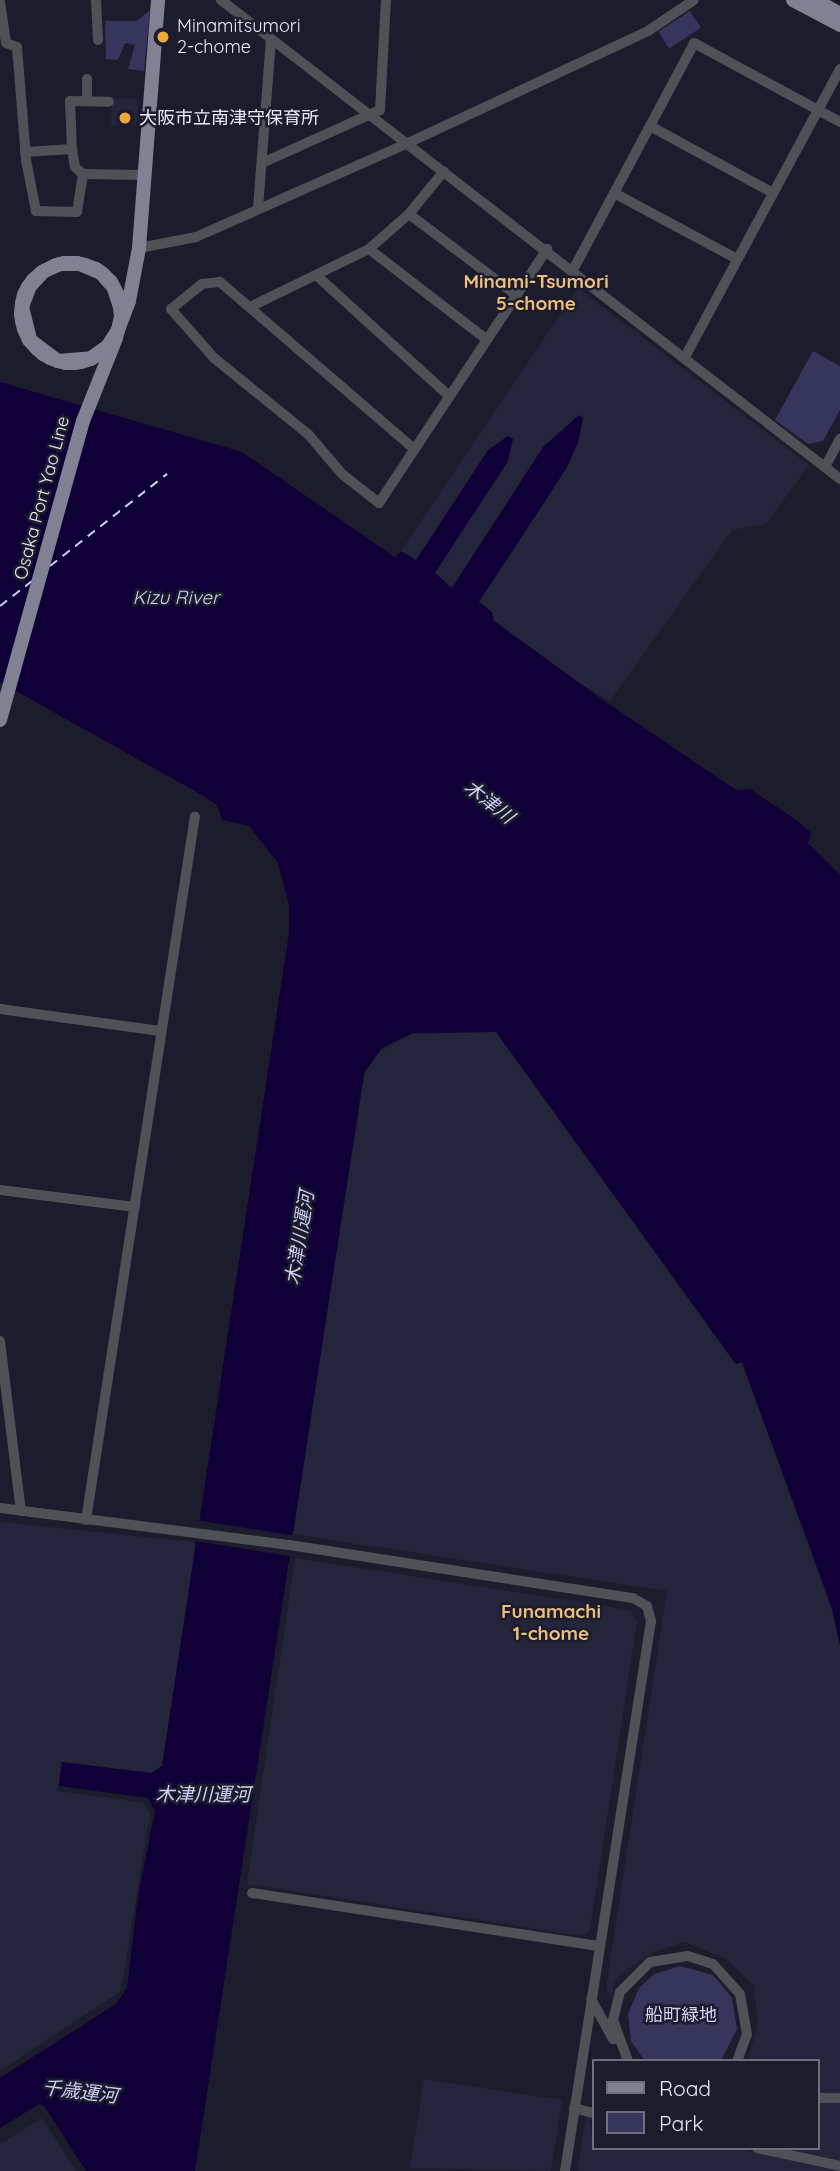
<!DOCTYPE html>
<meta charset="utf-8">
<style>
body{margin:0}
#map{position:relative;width:840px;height:2171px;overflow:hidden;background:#1c1c2c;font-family:Quicksand,"Noto Sans JP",sans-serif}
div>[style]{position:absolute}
.built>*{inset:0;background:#24243a;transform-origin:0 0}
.green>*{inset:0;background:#36355b;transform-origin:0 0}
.water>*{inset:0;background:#0f0138}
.pier>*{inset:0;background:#1c1c2c;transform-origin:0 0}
.ferry>*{height:2px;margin-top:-1px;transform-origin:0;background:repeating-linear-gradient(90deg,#ced0f5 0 9px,transparent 0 16px)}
.minor>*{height:10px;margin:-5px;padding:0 5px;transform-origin:5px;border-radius:5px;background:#4f5058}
.major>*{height:14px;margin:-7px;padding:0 7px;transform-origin:7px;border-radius:7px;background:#808193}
.dots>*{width:19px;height:19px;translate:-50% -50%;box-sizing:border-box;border:4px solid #1c1c2c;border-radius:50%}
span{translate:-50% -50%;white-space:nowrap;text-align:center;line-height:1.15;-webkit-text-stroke:5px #1c1c2c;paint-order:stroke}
.poi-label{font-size:18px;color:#e9eaf5}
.left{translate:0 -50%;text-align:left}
.street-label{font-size:18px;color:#e9eaf5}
.park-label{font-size:18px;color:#d2d4f9}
.neighbourhood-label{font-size:19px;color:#edbf7c;font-weight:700}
.water-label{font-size:19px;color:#ced0f5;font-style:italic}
.legend{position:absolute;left:592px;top:2059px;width:228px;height:91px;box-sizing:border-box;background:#1c1c2c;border:2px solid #6e6e7c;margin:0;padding:9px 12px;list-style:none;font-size:21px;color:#e9eaf5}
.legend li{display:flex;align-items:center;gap:14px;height:35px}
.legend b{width:35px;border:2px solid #6e6e7c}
</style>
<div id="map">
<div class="built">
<i style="left:112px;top:98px;width:26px;height:27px;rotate:2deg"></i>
<i style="clip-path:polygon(578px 288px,809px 465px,766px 524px,732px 530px,610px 701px,579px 683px,494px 621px,454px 585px,452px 588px,401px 551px)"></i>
<i style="clip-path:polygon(496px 1032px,735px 1364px,742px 1363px,831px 1608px,840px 1646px,840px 2162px,779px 2148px,817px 2148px,817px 2061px,748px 2060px,758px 2023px,754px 1986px,726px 1959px,684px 1942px,654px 1952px,632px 1966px,615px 1981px,611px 1998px,606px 1988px,667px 1591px,292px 1534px,365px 1073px,376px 1053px,412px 1034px)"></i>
<i style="clip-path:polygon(0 1522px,194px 1542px,194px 1564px,162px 1766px,152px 1773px,61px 1762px,58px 1791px,144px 1803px,150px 1813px,121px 1991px,0 2071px)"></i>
<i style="clip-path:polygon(295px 1558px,630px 1610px,637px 1621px,590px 1930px,582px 1936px,247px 1884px)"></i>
<i style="clip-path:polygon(424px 2079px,562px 2100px,551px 2171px,410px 2168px)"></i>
<i style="clip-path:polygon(590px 2117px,593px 2148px,735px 2148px,840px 2171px,578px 2171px,585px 2121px)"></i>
<i style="clip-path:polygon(42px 2118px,76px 2171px,0 2171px,0 2144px)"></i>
</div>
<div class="green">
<i style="clip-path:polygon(150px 10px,144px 71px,128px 69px,135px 45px,125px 43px,118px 60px,106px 59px,105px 21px,137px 21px)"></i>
<i style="left:690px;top:11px;width:20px;height:38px;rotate:57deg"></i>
<i style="clip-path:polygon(813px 351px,840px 366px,840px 410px,823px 441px,808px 444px,775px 420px)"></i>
<i style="clip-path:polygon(680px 1966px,713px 1975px,732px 1998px,737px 2029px,721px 2061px,645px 2061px,631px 2041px,628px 2014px,639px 1988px,654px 1974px)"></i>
</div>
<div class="water">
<i style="clip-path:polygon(0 382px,242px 452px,396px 558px,401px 551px,416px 560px,488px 450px,508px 436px,513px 439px,508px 461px,435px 573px,452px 588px,543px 447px,579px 415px,583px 418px,578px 443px,566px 469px,479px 602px,492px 612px,494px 621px,600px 698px,736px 790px,750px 789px,799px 822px,811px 833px,808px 843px,840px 875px,840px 1645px,832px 1608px,742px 1362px,736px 1364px,496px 1032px,412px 1033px,382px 1048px,364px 1073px,195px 2171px,86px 2171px,45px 2107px,39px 2104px,0 2128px,0 2078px,116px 2004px,127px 1988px,138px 1896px,155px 1811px,148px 1798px,59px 1786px,62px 1762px,151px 1773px,162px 1766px,289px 933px,289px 905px,278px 863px,249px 826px,222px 820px,217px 805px,202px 795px,0 682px)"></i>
</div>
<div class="pier">
<i style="left:196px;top:1520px;width:99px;height:21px;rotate:9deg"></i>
</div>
<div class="ferry">
<i style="left:50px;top:566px;width:149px;rotate:-38.2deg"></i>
<i style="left:0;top:606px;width:41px;rotate:-38deg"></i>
</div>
<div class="minor">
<i style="left:96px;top:0;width:40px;rotate:87.1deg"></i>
<i style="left:221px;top:0;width:783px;rotate:37.73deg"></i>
<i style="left:0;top:2px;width:41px;rotate:81.7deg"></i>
<i style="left:6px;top:43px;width:12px;rotate:20deg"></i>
<i style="left:17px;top:47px;width:113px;rotate:85.4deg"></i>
<i style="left:26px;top:160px;width:52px;rotate:78.9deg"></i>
<i style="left:36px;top:211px;width:41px;rotate:1.4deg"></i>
<i style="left:77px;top:212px;width:38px;rotate:-81deg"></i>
<i style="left:83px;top:174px;width:61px;rotate:0.9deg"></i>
<i style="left:87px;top:101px;width:22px;rotate:-90deg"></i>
<i style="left:650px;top:126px;width:140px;rotate:28.6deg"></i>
<i style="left:72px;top:149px;width:48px;rotate:-92.4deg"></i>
<i style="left:70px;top:101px;width:39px;rotate:1deg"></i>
<i style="left:25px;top:152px;width:47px;rotate:-3.7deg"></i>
<i style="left:72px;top:149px;width:18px;rotate:81deg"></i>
<i style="left:75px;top:167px;width:11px;rotate:41deg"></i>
<i style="left:262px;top:163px;width:129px;rotate:-24.2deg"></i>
<i style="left:380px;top:110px;width:110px;rotate:-86.9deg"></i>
<i style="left:614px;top:193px;width:140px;rotate:28.2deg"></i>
<i style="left:258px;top:208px;width:169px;rotate:-85.6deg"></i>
<i style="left:409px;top:214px;width:134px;rotate:37.1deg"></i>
<i style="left:139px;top:248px;width:58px;rotate:-10.9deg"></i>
<i style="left:196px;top:237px;width:232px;rotate:-23.9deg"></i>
<i style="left:408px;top:143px;width:265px;rotate:-25deg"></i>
<i style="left:648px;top:31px;width:55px;rotate:-34deg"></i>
<i style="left:369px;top:249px;width:148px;rotate:37.6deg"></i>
<i style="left:573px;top:270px;width:257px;rotate:-61.9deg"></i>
<i style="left:694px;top:43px;width:166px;rotate:28.4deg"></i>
<i style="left:316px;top:275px;width:178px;rotate:42.3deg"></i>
<i style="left:250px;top:307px;width:132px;rotate:-26deg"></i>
<i style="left:369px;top:249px;width:53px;rotate:-41.2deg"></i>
<i style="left:409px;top:214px;width:55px;rotate:-50.9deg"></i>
<i style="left:685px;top:357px;width:327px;rotate:-61.7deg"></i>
<i style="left:413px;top:448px;width:255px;rotate:-139.3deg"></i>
<i style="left:220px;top:282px;width:18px;rotate:174deg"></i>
<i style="left:202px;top:284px;width:40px;rotate:141deg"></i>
<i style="left:171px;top:309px;width:65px;rotate:48.7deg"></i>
<i style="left:214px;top:358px;width:121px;rotate:39deg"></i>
<i style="left:308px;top:434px;width:52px;rotate:49.6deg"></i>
<i style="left:342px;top:474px;width:47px;rotate:38.1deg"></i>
<i style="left:379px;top:503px;width:305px;rotate:-56.5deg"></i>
<i style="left:825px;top:467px;width:32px;rotate:-62deg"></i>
<i style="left:0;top:1009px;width:162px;rotate:7.8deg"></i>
<i style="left:0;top:1190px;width:136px;rotate:7.2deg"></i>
<i style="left:0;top:1341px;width:171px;rotate:83deg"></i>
<i style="left:0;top:1508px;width:298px;rotate:7.3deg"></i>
<i style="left:296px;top:1546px;width:341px;rotate:8.8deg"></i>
<i style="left:633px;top:1598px;width:16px;rotate:30deg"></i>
<i style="left:647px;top:1606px;width:16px;rotate:75deg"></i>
<i style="left:651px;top:1621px;width:557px;rotate:98.89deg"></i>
<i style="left:86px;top:1520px;width:712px;rotate:-81.2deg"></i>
<i style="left:252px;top:1893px;width:352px;rotate:8.7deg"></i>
<i style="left:591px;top:1999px;width:46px;rotate:61.2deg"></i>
<i style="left:628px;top:2061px;width:44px;rotate:-110.1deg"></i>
<i style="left:613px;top:2020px;width:29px;rotate:-76deg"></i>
<i style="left:620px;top:1992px;width:42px;rotate:-45deg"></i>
<i style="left:650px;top:1962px;width:38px;rotate:-9deg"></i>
<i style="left:688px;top:1956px;width:26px;rotate:18deg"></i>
<i style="left:713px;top:1964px;width:40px;rotate:48deg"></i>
<i style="left:740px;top:1994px;width:41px;rotate:80.1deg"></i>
<i style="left:747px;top:2034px;width:29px;rotate:110deg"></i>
<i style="left:817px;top:2098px;width:23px"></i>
<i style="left:574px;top:2108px;width:20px;rotate:15deg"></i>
<i style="left:757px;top:2148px;width:85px;rotate:12.2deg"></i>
</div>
<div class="major">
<i style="left:793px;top:0;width:53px;rotate:28deg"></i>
<i style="left:815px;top:0;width:29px;rotate:29deg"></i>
<i style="left:0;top:720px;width:310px;rotate:-74.5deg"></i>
<i style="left:83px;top:421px;width:89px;rotate:-68.3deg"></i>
<i style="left:116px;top:338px;width:21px;rotate:-76deg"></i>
<i style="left:121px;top:318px;width:11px;rotate:-90deg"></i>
<i style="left:121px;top:307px;width:10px;rotate:-101deg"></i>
<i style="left:119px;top:297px;width:17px;rotate:-118deg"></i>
<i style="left:111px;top:282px;width:11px;rotate:-135deg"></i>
<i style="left:103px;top:274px;width:9px;rotate:-144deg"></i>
<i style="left:96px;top:269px;width:12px;rotate:-160deg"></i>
<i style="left:85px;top:265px;width:8px;rotate:-166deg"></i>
<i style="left:77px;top:263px;width:13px;rotate:180deg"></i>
<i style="left:64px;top:263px;width:8px;rotate:166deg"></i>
<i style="left:56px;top:265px;width:16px;rotate:153deg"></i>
<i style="left:42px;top:272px;width:12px;rotate:138deg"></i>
<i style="left:33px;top:280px;width:9px;rotate:126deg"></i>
<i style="left:28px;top:287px;width:9px;rotate:117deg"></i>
<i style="left:24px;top:295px;width:8px;rotate:104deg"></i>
<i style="left:22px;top:303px;width:11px;rotate:95deg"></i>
<i style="left:21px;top:314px;width:7px;rotate:82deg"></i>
<i style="left:22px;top:321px;width:8px;rotate:76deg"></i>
<i style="left:24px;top:329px;width:12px;rotate:66deg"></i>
<i style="left:29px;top:340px;width:12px;rotate:48deg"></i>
<i style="left:37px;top:349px;width:8px;rotate:40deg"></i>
<i style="left:43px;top:354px;width:8px;rotate:30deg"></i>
<i style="left:50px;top:358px;width:9px;rotate:21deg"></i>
<i style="left:58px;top:361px;width:8px;rotate:14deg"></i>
<i style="left:66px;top:363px;width:8px"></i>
<i style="left:74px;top:363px;width:7px;rotate:-8deg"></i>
<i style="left:81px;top:362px;width:10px;rotate:-17deg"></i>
<i style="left:91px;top:359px;width:11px;rotate:-34deg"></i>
<i style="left:100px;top:353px;width:9px;rotate:-41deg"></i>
<i style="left:107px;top:347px;width:6px;rotate:-45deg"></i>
<i style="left:111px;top:343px;width:7px;rotate:-56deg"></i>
<i style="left:115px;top:337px;width:8px;rotate:-67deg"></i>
<i style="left:118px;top:330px;width:8px;rotate:-76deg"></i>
<i style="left:120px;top:322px;width:5px;rotate:-79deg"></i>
<i style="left:121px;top:317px;width:10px;rotate:-96deg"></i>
<i style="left:120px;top:307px;width:20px;rotate:-108deg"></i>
<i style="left:114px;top:288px;width:20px;rotate:-131deg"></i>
<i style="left:101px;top:273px;width:23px;rotate:-157deg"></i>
<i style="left:80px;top:264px;width:20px;rotate:180deg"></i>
<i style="left:60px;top:264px;width:17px;rotate:156deg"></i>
<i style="left:44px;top:271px;width:21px;rotate:133deg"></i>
<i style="left:30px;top:286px;width:22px;rotate:111deg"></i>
<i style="left:22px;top:307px;width:34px;rotate:76deg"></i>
<i style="left:30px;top:340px;width:35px;rotate:37deg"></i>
<i style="left:58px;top:361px;width:33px;rotate:-5deg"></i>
<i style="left:91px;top:358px;width:19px;rotate:-35deg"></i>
<i style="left:107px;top:347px;width:20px;rotate:-57deg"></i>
<i style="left:118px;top:330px;width:31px;rotate:-69deg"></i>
<i style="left:129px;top:301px;width:54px;rotate:-79.3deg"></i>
<i style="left:139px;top:248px;width:249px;rotate:-85.6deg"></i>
</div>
<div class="dots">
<i style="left:163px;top:37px;background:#eca93a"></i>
<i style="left:125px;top:118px;background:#eca93a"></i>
</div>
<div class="poi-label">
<span class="left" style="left:177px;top:37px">Minamitsumori<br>2-chome</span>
<span class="left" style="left:139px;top:118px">大阪市立南津守保育所</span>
</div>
<div class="street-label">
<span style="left:42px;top:498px;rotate:-75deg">Osaka Port Yao Line</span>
</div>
<div class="park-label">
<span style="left:681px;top:2015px">船町緑地</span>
</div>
<div class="neighbourhood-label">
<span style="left:536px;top:293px">Minami-Tsumori<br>5-chome</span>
<span style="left:551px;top:1623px">Funamachi<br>1-chome</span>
</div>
<div class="water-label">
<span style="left:176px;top:598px">Kizu River</span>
<span style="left:489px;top:802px;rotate:38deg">木津川</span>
<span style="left:300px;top:1238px;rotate:-81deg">木津川運河</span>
<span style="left:203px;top:1795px">木津川運河</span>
<span style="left:80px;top:2092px;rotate:7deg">千歳運河</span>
</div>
<ul class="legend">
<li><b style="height:9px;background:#808193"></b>Road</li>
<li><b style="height:19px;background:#36355b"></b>Park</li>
</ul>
</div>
